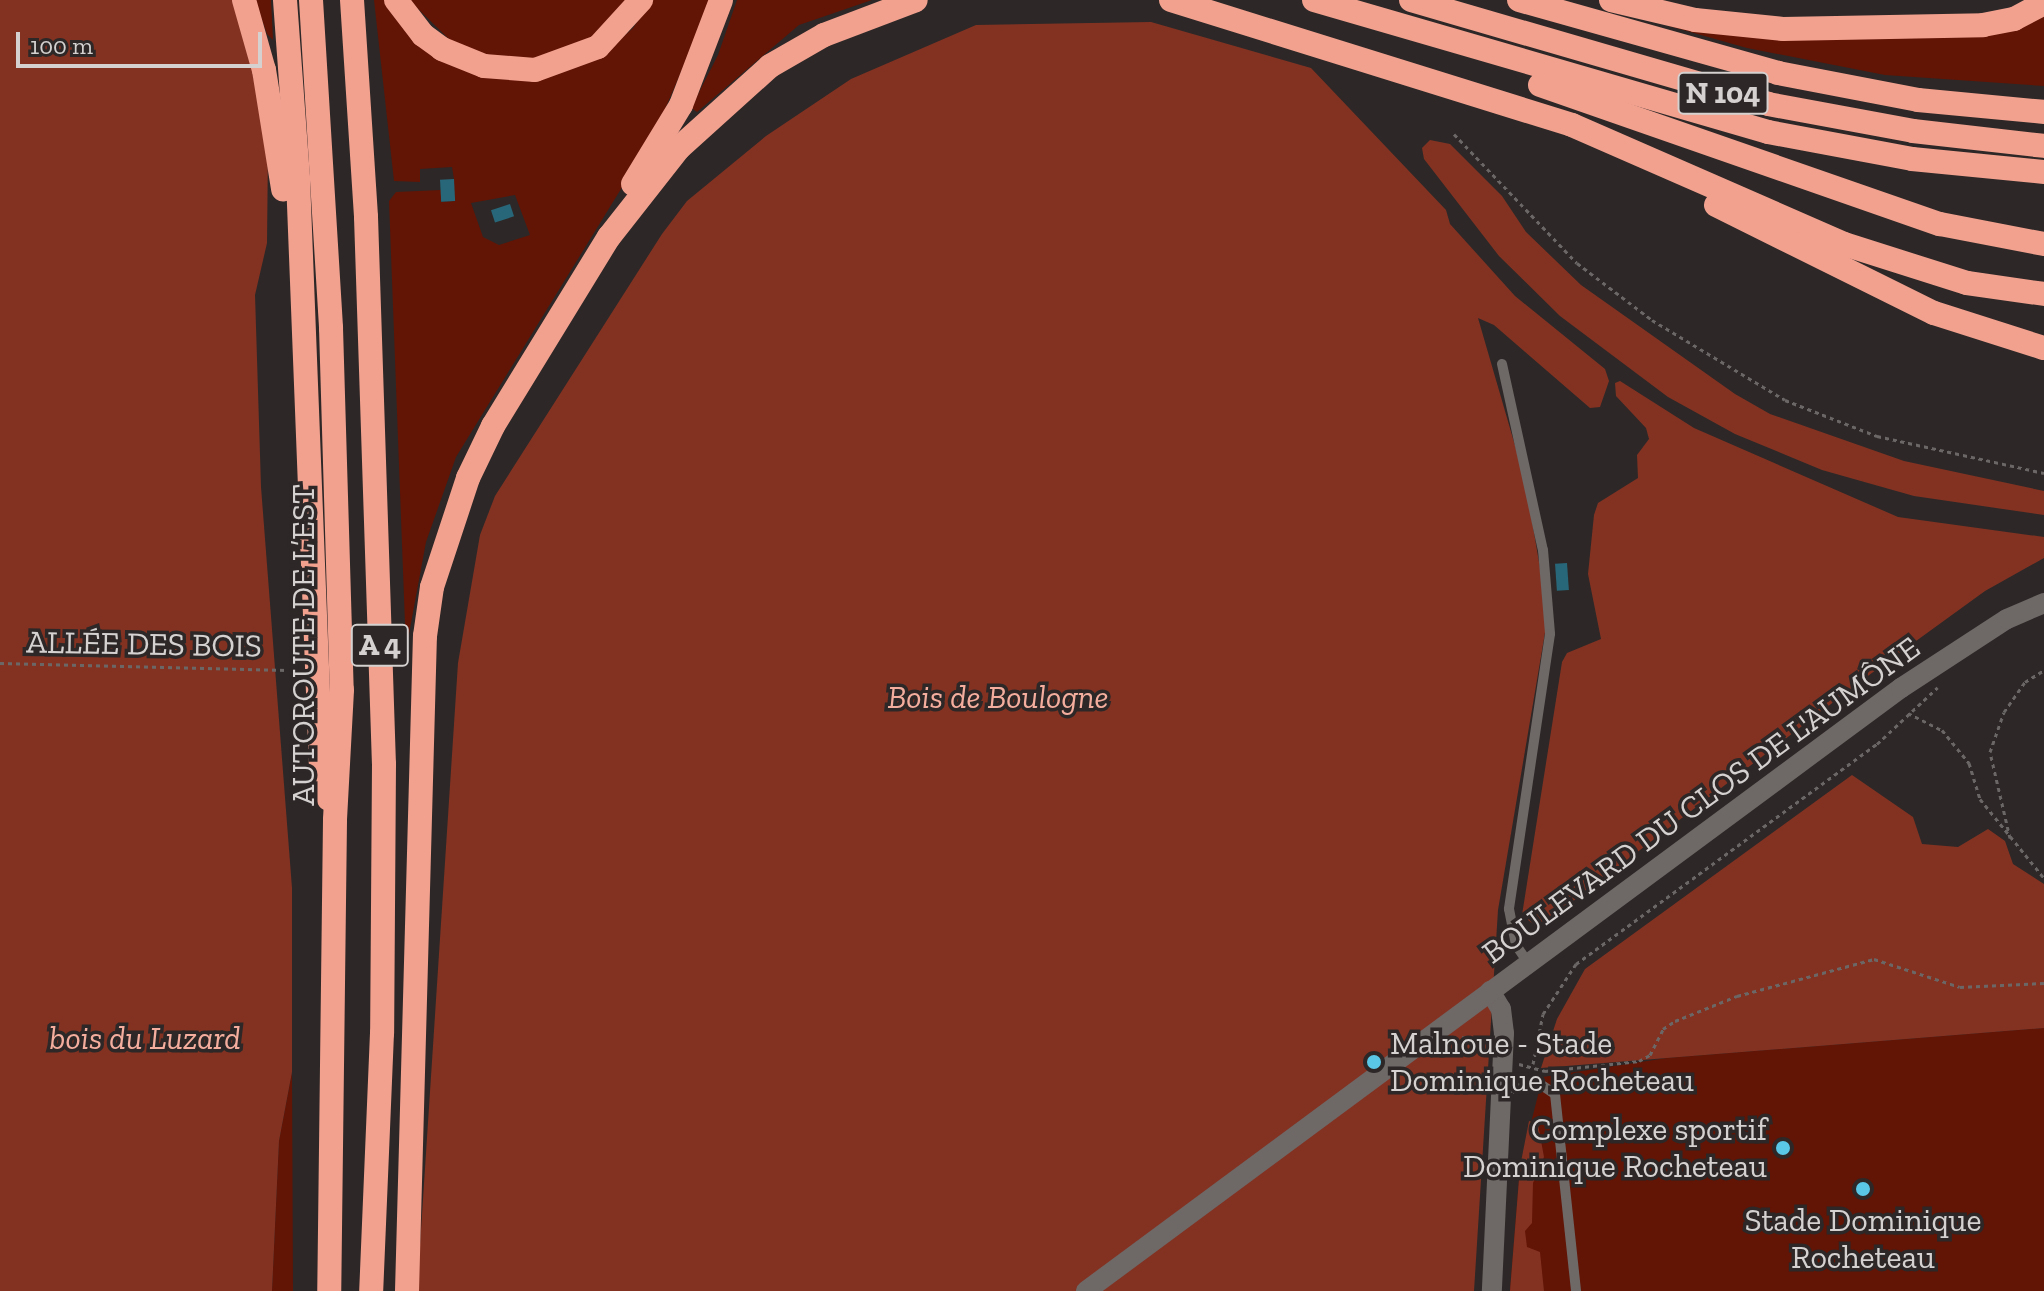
<!DOCTYPE html>
<meta charset="utf-8">
<style>
body{margin:0}
#map{position:relative;width:2044px;height:1291px;overflow:hidden;background:#2d2827;font-family:"Zilla Slab",serif}
div>[style]{position:absolute}
.green>*{inset:0;background:#621405}
.forest>*{inset:0;background:#833222}
.building>*{inset:0;background:#286779;transform-origin:0 0}
.path>*{height:3px;margin-top:-1.5px;transform-origin:0;background:repeating-linear-gradient(90deg,#6b6766 0 4px,transparent 0 8px)}
.lane>*{height:10px;margin:-5px;padding:0 5px;transform-origin:5px;border-radius:5px;background:#6e6867}
.secondary>*{height:20px;margin:-10px;padding:0 10px;transform-origin:10px;border-radius:10px;background:#6e6867}
.highway>*{height:24px;margin:-12px;padding:0 12px;transform-origin:12px;border-radius:12px;background:#f2a18f}
.dots>*{width:22px;height:22px;translate:-50% -50%;box-sizing:border-box;border:4px solid #2d2827;border-radius:50%}
span{translate:-50% -50%;white-space:nowrap;text-align:center;line-height:1.15;-webkit-text-stroke:7px #2d2827;paint-order:stroke}
.shield-label span{padding:2px 6px;background:#2d2827;border:2px solid;border-radius:6px;-webkit-text-stroke-width:0}
.shield-label{font-size:30px;color:#d4d1d0;font-weight:700}
.street-label{font-size:32px;color:#d4d1d0}
.park-label{font-size:32px;color:#f5ae9e;font-style:italic}
.poi-label{font-size:32px;color:#d4d1d0}
.left{translate:0 -50%;text-align:left}
.right{translate:-100% -50%;text-align:right}
.scale{position:absolute;left:16px;top:32px;width:246px;height:36px;box-sizing:border-box;border:4px solid #d4d1d0;border-top:0;padding-left:10px;font-size:24px;line-height:28px;white-space:nowrap;color:#d4d1d0;-webkit-text-stroke:6px #2d2827;paint-order:stroke}
</style>
<div id="map">
<div class="green">
<i style="clip-path:polygon(255px 0,271px 0,273px 40px,267px 34px)"></i>
<i style="clip-path:polygon(evenodd,374px 0,388px 0,413px 35px,548px 77px,602px 56px,633px 28px,652px 0,712px 0,653px 137px,456px 457px,426px 542px,406px 650px,389px 201px,396px 192px,441px 190px,441px 202px,454px 201px,454px 179px,452px 167px,420px 169px,420px 182px,394px 181px,374px 0,515px 195px,530px 235px,499px 245px,483px 237px,471px 203px,515px 195px)"></i>
<i style="clip-path:polygon(409px 0,629px 0,588px 42px,539px 59px,494px 58px,454px 44px)"></i>
<i style="clip-path:polygon(737px 0,872px 0,799px 25px,697px 112px,691px 108px,718px 55px)"></i>
<i style="clip-path:polygon(2044px 12px,2044px 86px,1885px 75px,1747px 48px,1669px 26px)"></i>
<i style="clip-path:polygon(2044px 1028px,2044px 1291px,1510px 1291px,1520px 1167px,1538px 1095px,1536px 1078px,1667px 1058px)"></i>
<i style="clip-path:polygon(292px 1072px,293px 1291px,272px 1291px,279px 1141px)"></i>
</div>
<div class="forest">
<i style="clip-path:polygon(0 0,232px 0,248px 50px,268px 150px,267px 243px,255px 295px,261px 487px,292px 888px,292px 1072px,279px 1141px,272px 1291px,0 1291px)"></i>
<i style="clip-path:polygon(1151px 22px,1311px 68px,1446px 210px,1450px 224px,1515px 296px,1605px 369px,1609px 381px,1600px 407px,1590px 408px,1494px 325px,1478px 318px,1525px 480px,1548px 615px,1498px 910px,1474px 1291px,417px 1291px,458px 663px,480px 535px,495px 496px,662px 234px,687px 201px,766px 136px,851px 79px,976px 25px)"></i>
<i style="clip-path:polygon(1430px 140px,1450px 144px,1502px 196px,1526px 232px,1581px 285px,1735px 394px,1770px 414px,1904px 461px,2044px 491px,2044px 515px,1914px 496px,1822px 470px,1735px 434px,1668px 397px,1560px 316px,1499px 256px,1424px 159px,1422px 148px)"></i>
<i style="clip-path:polygon(1620px 381px,1694px 428px,1898px 517px,2044px 537px,2044px 558px,1985px 591px,1865px 678px,1538px 928px,1522px 915px,1562px 662px,1567px 653px,1601px 639px,1588px 574px,1594px 515px,1598px 503px,1638px 478px,1637px 455px,1649px 439px,1646px 428px,1616px 396px,1615px 383px)"></i>
<i style="clip-path:polygon(1852px 775px,1913px 817px,1922px 844px,1958px 847px,1988px 829px,2005px 841px,2013px 864px,2044px 884px,2044px 1028px,1541px 1068px,1557px 1019px,1585px 969px)"></i>
<i style="clip-path:polygon(1529px 1121px,1538px 1124px,1544px 1157px,1533px 1183px,1532px 1223px,1525px 1231px,1527px 1247px,1540px 1252px,1544px 1291px,1510px 1291px,1520px 1167px)"></i>
</div>
<div class="building">
<i style="left:454px;top:179px;width:22px;height:14px;rotate:87deg"></i>
<i style="left:510px;top:204px;width:13px;height:20px;rotate:72deg"></i>
<i style="left:1567px;top:563px;width:27px;height:12px;rotate:86deg"></i>
</div>
<div class="path">
<i style="left:1454px;top:134px;width:178px;rotate:46.4deg"></i>
<i style="left:1577px;top:263px;width:94px;rotate:37.2deg"></i>
<i style="left:1652px;top:320px;width:155px;rotate:31deg"></i>
<i style="left:1785px;top:400px;width:99px;rotate:21.4deg"></i>
<i style="left:1877px;top:436px;width:171px;rotate:12.5deg"></i>
<i style="left:0;top:663px;width:288px;rotate:1.4deg"></i>
<i style="left:1908px;top:713px;width:38px;rotate:27deg"></i>
<i style="left:1942px;top:730px;width:43px;rotate:50.7deg"></i>
<i style="left:1969px;top:763px;width:38px;rotate:73deg"></i>
<i style="left:1980px;top:799px;width:102px;rotate:51deg"></i>
<i style="left:2010px;top:838px;width:88px;rotate:-103.1deg"></i>
<i style="left:1990px;top:752px;width:42px;rotate:-70.7deg"></i>
<i style="left:2004px;top:712px;width:37px;rotate:-55deg"></i>
<i style="left:2025px;top:682px;width:22px;rotate:-32deg"></i>
<i style="left:1462px;top:1037px;width:23px;rotate:20deg"></i>
<i style="left:1519px;top:1064px;width:27px;rotate:15deg"></i>
<i style="left:1545px;top:1071px;width:95px;rotate:-6.1deg"></i>
<i style="left:1639px;top:1061px;width:13px;rotate:-29deg"></i>
<i style="left:1650px;top:1055px;width:29px;rotate:-63deg"></i>
<i style="left:1663px;top:1029px;width:14px;rotate:-34deg"></i>
<i style="left:1675px;top:1021px;width:67px;rotate:-22deg"></i>
<i style="left:1737px;top:996px;width:142px;rotate:-15.1deg"></i>
<i style="left:1874px;top:959px;width:90px;rotate:18deg"></i>
<i style="left:1960px;top:987px;width:84px;rotate:-2.7deg"></i>
<i style="left:1533px;top:1064px;width:51px;rotate:-78.7deg"></i>
<i style="left:1543px;top:1014px;width:60px;rotate:-56.6deg"></i>
<i style="left:1576px;top:964px;width:373px;rotate:-36.2deg"></i>
<i style="left:1877px;top:744px;width:83px;rotate:-43.1deg"></i>
</div>
<div class="lane">
<i style="left:1502px;top:364px;width:190px;rotate:77.6deg"></i>
<i style="left:1543px;top:550px;width:84px;rotate:85.2deg"></i>
<i style="left:1550px;top:634px;width:278px;rotate:98.5deg"></i>
<i style="left:1509px;top:909px;width:37px;rotate:79deg"></i>
<i style="left:1516px;top:945px;width:23px;rotate:56deg"></i>
<i style="left:1502px;top:1090px;width:41px;rotate:-5.6deg"></i>
<i style="left:1543px;top:1086px;width:14px;rotate:34deg"></i>
<i style="left:1555px;top:1094px;width:198px;rotate:83.9deg"></i>
</div>
<div class="secondary">
<i style="left:1490px;top:991px;width:21px;rotate:59deg"></i>
<i style="left:1501px;top:1009px;width:24px;rotate:83deg"></i>
<i style="left:1504px;top:1033px;width:258px;rotate:92.7deg"></i>
<i style="left:1086px;top:1291px;width:1014px;rotate:-36.5deg"></i>
<i style="left:1901px;top:688px;width:126px;rotate:-33.1deg"></i>
<i style="left:2007px;top:619px;width:40px;rotate:-23.4deg"></i>
</div>
<div class="highway">
<i style="left:244px;top:0;width:73px;rotate:74.1deg"></i>
<i style="left:264px;top:70px;width:121px;rotate:80.9deg"></i>
<i style="left:285px;top:0;width:179px;rotate:85.8deg"></i>
<i style="left:298px;top:179px;width:591px;rotate:87.77deg"></i>
<i style="left:321px;top:770px;width:30px;rotate:75deg"></i>
<i style="left:311px;top:0;width:329px;rotate:86.5deg"></i>
<i style="left:331px;top:328px;width:362px;rotate:88.3deg"></i>
<i style="left:342px;top:690px;width:130px;rotate:93.1deg"></i>
<i style="left:335px;top:820px;width:471px;rotate:90.7deg"></i>
<i style="left:352px;top:0;width:217px;rotate:86.3deg"></i>
<i style="left:366px;top:217px;width:547px;rotate:88.12deg"></i>
<i style="left:384px;top:764px;width:269px;rotate:90.4deg"></i>
<i style="left:382px;top:1033px;width:258px;rotate:92.4deg"></i>
<i style="left:396px;top:0;width:44px;rotate:52.4deg"></i>
<i style="left:423px;top:35px;width:24px;rotate:36deg"></i>
<i style="left:442px;top:49px;width:45px;rotate:22deg"></i>
<i style="left:484px;top:66px;width:51px;rotate:4.5deg"></i>
<i style="left:535px;top:70px;width:67px;rotate:-20.1deg"></i>
<i style="left:598px;top:47px;width:64px;rotate:-47.5deg"></i>
<i style="left:1171px;top:0;width:420px;rotate:17.3deg"></i>
<i style="left:1572px;top:125px;width:297px;rotate:23.6deg"></i>
<i style="left:1844px;top:244px;width:129px;rotate:17.6deg"></i>
<i style="left:1967px;top:283px;width:78px;rotate:8.1deg"></i>
<i style="left:1314px;top:0;width:473px;rotate:16.2deg"></i>
<i style="left:1768px;top:132px;width:147px;rotate:10.6deg"></i>
<i style="left:1912px;top:159px;width:133px;rotate:5.6deg"></i>
<i style="left:1411px;top:0;width:372px;rotate:16.2deg"></i>
<i style="left:1768px;top:104px;width:147px;rotate:10.5deg"></i>
<i style="left:1913px;top:131px;width:132px;rotate:6.5deg"></i>
<i style="left:1519px;top:0;width:269px;rotate:15.7deg"></i>
<i style="left:1778px;top:73px;width:143px;rotate:10.9deg"></i>
<i style="left:1918px;top:100px;width:127px;rotate:5.4deg"></i>
<i style="left:1611px;top:0;width:86px;rotate:13.4deg"></i>
<i style="left:1695px;top:20px;width:88px;rotate:5.8deg"></i>
<i style="left:1783px;top:29px;width:200px;rotate:-1.1deg"></i>
<i style="left:1983px;top:25px;width:32px;rotate:-11deg"></i>
<i style="left:2014px;top:19px;width:34px;rotate:-28deg"></i>
<i style="left:1540px;top:85px;width:423px;rotate:19.2deg"></i>
<i style="left:1940px;top:224px;width:106px;rotate:10.9deg"></i>
<i style="left:633px;top:184px;width:92px;rotate:-58.7deg"></i>
<i style="left:681px;top:105px;width:112px;rotate:-69.1deg"></i>
<i style="left:1716px;top:205px;width:243px;rotate:26.4deg"></i>
<i style="left:1934px;top:313px;width:115px;rotate:17.7deg"></i>
<i style="left:407px;top:1291px;width:655px;rotate:-88.43deg"></i>
<i style="left:425px;top:636px;width:49px;rotate:-81.9deg"></i>
<i style="left:432px;top:587px;width:115px;rotate:-71.7deg"></i>
<i style="left:468px;top:478px;width:58px;rotate:-64.3deg"></i>
<i style="left:493px;top:426px;width:222px;rotate:-58.5deg"></i>
<i style="left:609px;top:237px;width:113px;rotate:-51.8deg"></i>
<i style="left:679px;top:148px;width:122px;rotate:-42deg"></i>
<i style="left:770px;top:66px;width:62px;rotate:-29.9deg"></i>
<i style="left:824px;top:35px;width:98px;rotate:-20.8deg"></i>
</div>
<div class="dots">
<i style="left:1374px;top:1062px;background:#5bc7e7"></i>
<i style="left:1783px;top:1148px;background:#5bc7e7"></i>
<i style="left:1863px;top:1189px;background:#5bc7e7"></i>
</div>
<div class="shield-label">
<span style="left:1723px;top:93px">N 104</span>
<span style="left:380px;top:645px">A 4</span>
</div>
<div class="street-label">
<span style="left:144px;top:644px;rotate:1deg">ALLÉE DES BOIS</span>
<span style="left:303px;top:645px;rotate:-90deg">AUTOROUTE DE L’EST</span>
<span style="left:1701px;top:800px;rotate:-36deg">BOULEVARD DU CLOS DE L'AUMÔNE</span>
</div>
<div class="park-label">
<span style="left:998px;top:697px">Bois de Boulogne</span>
<span style="left:145px;top:1038px">bois du Luzard</span>
</div>
<div class="poi-label">
<span class="left" style="left:1390px;top:1062px">Malnoue - Stade<br>Dominique Rocheteau</span>
<span class="right" style="left:1767px;top:1148px">Complexe sportif<br>Dominique Rocheteau</span>
<span style="left:1863px;top:1239px">Stade Dominique<br>Rocheteau</span>
</div>
<div class="scale">100 m</div>
</div>
